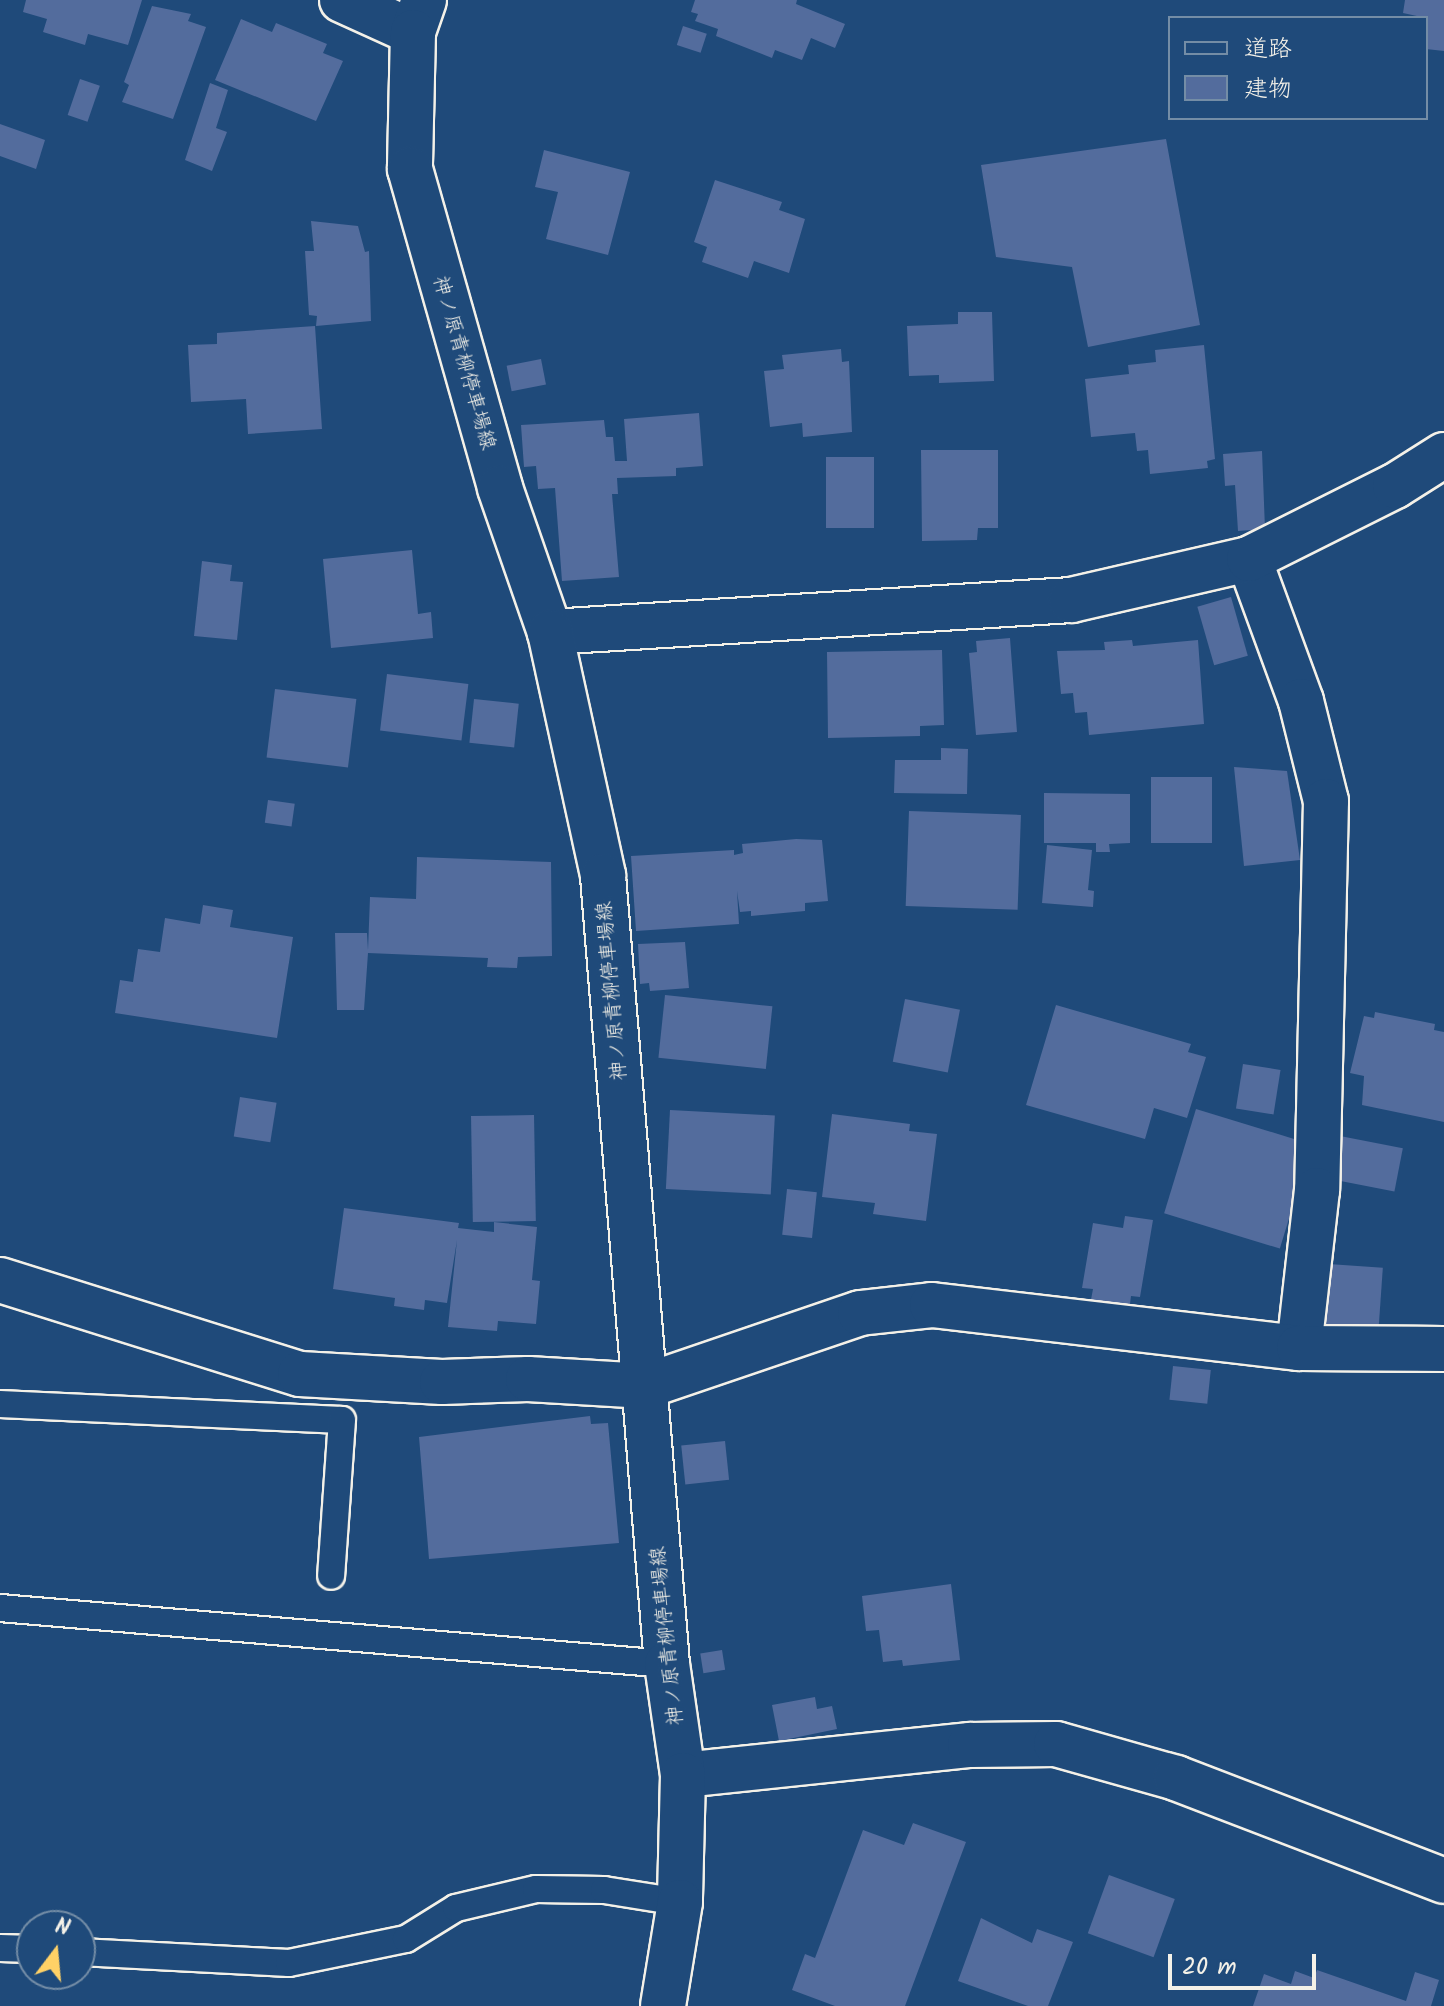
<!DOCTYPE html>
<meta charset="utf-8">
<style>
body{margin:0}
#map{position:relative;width:1444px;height:2006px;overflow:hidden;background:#1f4a7a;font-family:Kalam,"Klee One",sans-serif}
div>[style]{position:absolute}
.building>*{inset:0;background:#536c9d;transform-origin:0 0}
.roads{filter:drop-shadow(2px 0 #f4f1e8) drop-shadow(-2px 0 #f4f1e8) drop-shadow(0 2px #f4f1e8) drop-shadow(0 -2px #f4f1e8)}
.service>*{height:26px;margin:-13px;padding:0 13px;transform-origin:13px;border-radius:13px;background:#1f4a7a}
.minor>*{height:44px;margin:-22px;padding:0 22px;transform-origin:22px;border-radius:22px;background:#1f4a7a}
.secondary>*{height:44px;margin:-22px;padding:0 22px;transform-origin:22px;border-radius:22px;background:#1f4a7a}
span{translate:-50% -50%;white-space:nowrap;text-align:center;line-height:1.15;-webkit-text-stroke:7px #1f4a7a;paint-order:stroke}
.street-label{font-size:20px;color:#f4f1e8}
.legend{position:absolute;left:1168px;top:16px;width:260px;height:104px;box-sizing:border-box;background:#1f4a7a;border:2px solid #748da6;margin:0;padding:10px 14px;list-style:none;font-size:24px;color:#f4f1e8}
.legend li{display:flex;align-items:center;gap:16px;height:40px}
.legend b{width:40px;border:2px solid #748da6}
.north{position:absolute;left:16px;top:1910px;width:80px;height:80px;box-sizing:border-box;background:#1f4a7a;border:2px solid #748da6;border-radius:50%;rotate:16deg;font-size:22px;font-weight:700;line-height:32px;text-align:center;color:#f4f1e8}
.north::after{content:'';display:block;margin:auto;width:28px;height:36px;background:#ffd166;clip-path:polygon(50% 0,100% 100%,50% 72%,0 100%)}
.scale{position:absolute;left:1168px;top:1954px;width:148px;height:36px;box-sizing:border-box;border:4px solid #f4f1e8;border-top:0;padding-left:10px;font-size:24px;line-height:28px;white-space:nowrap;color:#f4f1e8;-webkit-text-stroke:6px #1f4a7a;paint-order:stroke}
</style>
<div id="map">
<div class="building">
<i style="clip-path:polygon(26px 0,142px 0,128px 45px,88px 34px,85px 45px,43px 32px,47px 19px,23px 12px)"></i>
<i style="clip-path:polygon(695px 0,797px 0,796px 4px,845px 24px,835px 48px,811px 38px,802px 60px,775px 50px,772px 58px,716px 36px,718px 29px,695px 21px,698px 14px,691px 12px)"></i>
<i style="clip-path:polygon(1405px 0,1444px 0,1444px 51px,1426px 49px,1426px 18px,1403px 13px)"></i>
<i style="clip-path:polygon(152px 6px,191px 14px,188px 21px,206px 27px,173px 119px,122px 102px,129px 85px,124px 82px)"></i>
<i style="clip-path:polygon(241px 19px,272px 32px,276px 23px,327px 44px,323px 53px,343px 61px,316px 121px,215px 80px)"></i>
<i style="left:683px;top:26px;width:25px;height:20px;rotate:18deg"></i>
<i style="left:80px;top:79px;width:21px;height:38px;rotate:19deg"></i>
<i style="clip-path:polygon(210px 83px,228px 90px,216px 128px,227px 132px,212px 171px,185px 160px)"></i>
<i style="clip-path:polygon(0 124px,45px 140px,36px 169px,0 156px)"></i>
<i style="clip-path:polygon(1166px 139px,1200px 325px,1088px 347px,1072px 267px,996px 257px,981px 165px)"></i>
<i style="clip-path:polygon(544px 150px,630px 172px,608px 255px,546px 239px,558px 192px,535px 187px)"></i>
<i style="clip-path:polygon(715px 180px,782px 202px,779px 210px,805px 219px,789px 273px,754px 261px,748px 278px,702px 262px,707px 247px,694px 242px)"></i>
<i style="clip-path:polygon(311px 221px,358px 226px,365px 252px,369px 251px,371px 321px,316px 326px,317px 316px,309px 315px,305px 251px,314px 251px)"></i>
<i style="clip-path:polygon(958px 312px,992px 312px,994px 381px,939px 383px,939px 375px,909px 376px,907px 326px,958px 324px)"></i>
<i style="clip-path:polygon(315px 326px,322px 429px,248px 434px,246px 399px,191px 402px,188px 345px,217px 344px,217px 333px)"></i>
<i style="clip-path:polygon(1204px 345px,1215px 459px,1207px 461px,1208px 468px,1150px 474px,1148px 450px,1137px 451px,1135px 433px,1091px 437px,1085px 379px,1129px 374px,1128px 365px,1156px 362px,1155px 350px)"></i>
<i style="clip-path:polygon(841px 349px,842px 362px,849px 361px,852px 432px,803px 437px,802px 423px,770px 427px,764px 371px,784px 369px,782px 355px)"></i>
<i style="left:541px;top:359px;width:26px;height:35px;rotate:79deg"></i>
<i style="clip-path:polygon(699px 413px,703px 466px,676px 468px,676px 476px,617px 478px,618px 494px,612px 494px,619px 577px,562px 581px,555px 488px,538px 489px,536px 466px,524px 467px,521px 425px,604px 420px,606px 437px,613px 437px,615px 461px,627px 461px,624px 419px)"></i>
<i style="clip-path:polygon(921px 450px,998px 450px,998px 528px,978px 528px,977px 540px,922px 541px)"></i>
<i style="clip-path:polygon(1262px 451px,1265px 529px,1238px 531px,1235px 485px,1225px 486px,1223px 454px)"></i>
<i style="left:826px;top:457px;width:48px;height:71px"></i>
<i style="clip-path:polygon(412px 550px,418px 614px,431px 612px,433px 638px,331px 648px,323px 559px)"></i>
<i style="clip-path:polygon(202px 561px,232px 565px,230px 581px,243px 582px,237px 640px,194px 636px)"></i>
<i style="left:1231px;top:597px;width:61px;height:35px;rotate:74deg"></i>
<i style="clip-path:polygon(1010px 638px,1017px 732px,976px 735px,969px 653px,977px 652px,976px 641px)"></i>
<i style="clip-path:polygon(1132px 640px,1133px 646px,1198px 640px,1204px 724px,1089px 735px,1087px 712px,1075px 713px,1073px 693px,1061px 694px,1057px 651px,1105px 650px,1104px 642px)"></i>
<i style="clip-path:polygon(942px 650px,944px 725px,920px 726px,920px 736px,828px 738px,827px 652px)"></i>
<i style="left:387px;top:674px;width:82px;height:57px;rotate:7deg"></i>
<i style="left:275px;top:689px;width:82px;height:69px;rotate:7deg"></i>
<i style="left:474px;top:699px;width:45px;height:44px;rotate:6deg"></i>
<i style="clip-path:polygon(941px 748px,968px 749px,967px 794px,894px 793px,895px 760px,941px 760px)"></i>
<i style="clip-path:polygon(1234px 767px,1287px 771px,1300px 860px,1244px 866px)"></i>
<i style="left:1151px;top:777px;width:61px;height:66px"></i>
<i style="clip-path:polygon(1044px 793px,1130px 794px,1130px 843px,1109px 844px,1110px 852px,1096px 852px,1096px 843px,1044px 843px)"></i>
<i style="left:268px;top:800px;width:27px;height:23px;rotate:8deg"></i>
<i style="left:909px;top:811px;width:112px;height:95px;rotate:2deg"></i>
<i style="clip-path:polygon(796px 839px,822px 840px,828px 901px,805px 903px,805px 911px,751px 916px,751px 911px,740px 912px,737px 891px,739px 924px,636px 931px,631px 856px,734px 850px,734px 855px,743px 853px,742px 844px)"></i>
<i style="clip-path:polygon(1047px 845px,1092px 850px,1088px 890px,1094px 891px,1093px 907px,1042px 903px)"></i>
<i style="clip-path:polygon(417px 857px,551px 862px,552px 956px,518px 957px,517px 968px,487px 967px,488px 958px,368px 953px,364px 1010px,337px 1010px,335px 933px,367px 933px,368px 950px,370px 897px,416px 899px)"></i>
<i style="clip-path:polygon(203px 905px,233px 910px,230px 927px,293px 937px,277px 1038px,115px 1013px,120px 980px,133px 982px,138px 949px,160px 952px,165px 918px,200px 924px)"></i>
<i style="clip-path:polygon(685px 942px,689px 988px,650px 991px,649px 983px,640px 984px,638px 944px)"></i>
<i style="left:665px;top:995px;width:108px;height:63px;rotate:6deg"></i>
<i style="left:905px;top:999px;width:56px;height:64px;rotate:11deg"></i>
<i style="clip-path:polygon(1056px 1005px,1191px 1044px,1188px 1052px,1206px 1057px,1187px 1118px,1154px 1108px,1145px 1139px,1026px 1105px)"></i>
<i style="clip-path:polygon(1375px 1012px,1435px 1024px,1434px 1030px,1444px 1032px,1444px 1122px,1362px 1105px,1364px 1076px,1350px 1073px,1364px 1016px,1374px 1018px)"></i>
<i style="left:1243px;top:1064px;width:38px;height:45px;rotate:9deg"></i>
<i style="left:240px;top:1097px;width:37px;height:40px;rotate:9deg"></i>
<i style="left:1196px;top:1109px;width:121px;height:109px;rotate:17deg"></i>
<i style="left:670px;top:1110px;width:105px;height:79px;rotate:3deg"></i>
<i style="clip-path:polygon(832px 1114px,910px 1124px,909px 1131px,937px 1134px,926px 1221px,873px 1214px,875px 1203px,822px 1197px)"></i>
<i style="left:534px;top:1115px;width:106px;height:63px;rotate:89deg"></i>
<i style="left:1340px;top:1136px;width:64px;height:44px;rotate:11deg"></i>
<i style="left:787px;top:1189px;width:30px;height:46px;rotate:6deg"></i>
<i style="clip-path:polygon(344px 1208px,459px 1223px,458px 1228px,494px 1232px,494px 1222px,537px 1227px,532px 1280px,540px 1281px,536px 1324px,498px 1321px,497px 1331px,448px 1327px,457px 1240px,447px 1303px,425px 1300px,424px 1310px,394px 1306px,395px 1298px,333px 1289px)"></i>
<i style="clip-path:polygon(1125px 1216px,1153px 1220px,1140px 1297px,1131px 1296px,1129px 1312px,1090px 1305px,1093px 1289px,1082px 1288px,1093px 1223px,1123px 1228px)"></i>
<i style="left:1314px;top:1263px;width:69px;height:65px;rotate:4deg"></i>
<i style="left:1173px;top:1366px;width:38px;height:34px;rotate:6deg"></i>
<i style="clip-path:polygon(590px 1416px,591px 1424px,608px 1423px,619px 1543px,429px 1559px,419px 1437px)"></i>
<i style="left:725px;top:1441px;width:39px;height:44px;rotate:84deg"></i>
<i style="clip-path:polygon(951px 1584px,960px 1660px,903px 1666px,902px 1660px,883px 1662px,879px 1630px,866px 1631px,862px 1596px)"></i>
<i style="left:722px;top:1650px;width:20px;height:22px;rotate:81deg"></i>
<i style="clip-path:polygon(815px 1697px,817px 1709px,832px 1706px,837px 1729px,779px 1741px,772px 1705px)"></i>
<i style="clip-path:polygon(913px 1823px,966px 1842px,905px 2006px,835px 2006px,792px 1990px,805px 1954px,815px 1958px,863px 1830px,904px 1845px)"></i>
<i style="left:1109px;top:1875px;width:70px;height:62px;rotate:20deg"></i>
<i style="clip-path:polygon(981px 1918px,1032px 1943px,1037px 1929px,1073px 1942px,1048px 2006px,1028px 2006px,958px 1981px)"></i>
<i style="clip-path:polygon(1317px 1970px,1406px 2001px,1415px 1972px,1439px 1980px,1431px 2006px,1253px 2006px,1264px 1974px,1291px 1984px,1295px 1971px,1314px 1978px)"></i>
</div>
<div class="roads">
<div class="service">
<i style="left:0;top:1404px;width:342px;rotate:2.7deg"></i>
<i style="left:342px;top:1420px;width:156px;rotate:94deg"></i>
<i style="left:0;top:1608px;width:669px;rotate:4.8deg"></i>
<i style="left:0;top:1948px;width:32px;rotate:2deg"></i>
<i style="left:80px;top:1952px;width:209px;rotate:3deg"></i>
<i style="left:289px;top:1963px;width:119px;rotate:-11.6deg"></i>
<i style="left:406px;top:1939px;width:59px;rotate:-31.8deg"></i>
<i style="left:456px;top:1908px;width:82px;rotate:-13.4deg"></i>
<i style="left:536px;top:1889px;width:68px;rotate:0.8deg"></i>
<i style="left:604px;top:1890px;width:77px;rotate:9deg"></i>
</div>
<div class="minor">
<i style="left:342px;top:0;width:78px;rotate:24.3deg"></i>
<i style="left:1249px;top:559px;width:151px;rotate:69.9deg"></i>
<i style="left:1301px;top:701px;width:103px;rotate:76deg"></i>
<i style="left:1326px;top:801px;width:389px;rotate:91.3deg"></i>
<i style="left:1317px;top:1190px;width:159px;rotate:96.5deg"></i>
<i style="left:550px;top:632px;width:522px;rotate:-3.51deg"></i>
<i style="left:1071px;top:600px;width:183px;rotate:-13deg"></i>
<i style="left:1249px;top:559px;width:163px;rotate:-26.6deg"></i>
<i style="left:1395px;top:486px;width:58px;rotate:-32.3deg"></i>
<i style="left:0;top:1280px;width:314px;rotate:17.4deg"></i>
<i style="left:300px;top:1374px;width:142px;rotate:3.2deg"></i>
<i style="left:442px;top:1382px;width:86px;rotate:-2deg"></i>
<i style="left:528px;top:1379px;width:118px;rotate:3.4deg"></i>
<i style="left:646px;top:1386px;width:226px;rotate:-18.8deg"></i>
<i style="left:860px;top:1313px;width:72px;rotate:-6.3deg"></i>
<i style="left:932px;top:1305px;width:370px;rotate:6.7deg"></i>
<i style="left:1299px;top:1348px;width:145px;rotate:0.4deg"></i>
<i style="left:683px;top:1775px;width:289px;rotate:-6deg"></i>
<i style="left:970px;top:1745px;width:86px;rotate:-0.7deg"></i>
<i style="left:1056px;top:1744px;width:125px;rotate:15.8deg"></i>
<i style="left:1176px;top:1778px;width:287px;rotate:21deg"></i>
</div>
<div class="secondary">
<i style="left:424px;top:0;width:34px;rotate:109deg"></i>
<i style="left:413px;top:32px;width:137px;rotate:91.3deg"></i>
<i style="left:410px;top:169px;width:331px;rotate:74.2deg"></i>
<i style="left:500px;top:488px;width:152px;rotate:70.9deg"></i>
<i style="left:550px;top:632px;width:250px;rotate:77.7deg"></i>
<i style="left:603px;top:876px;width:791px;rotate:85.36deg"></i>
<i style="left:667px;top:1664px;width:112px;rotate:81.8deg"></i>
<i style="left:683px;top:1775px;width:127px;rotate:91.4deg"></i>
<i style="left:680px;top:1902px;width:105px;rotate:99.3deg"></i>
</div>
</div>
<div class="street-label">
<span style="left:463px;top:363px;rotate:74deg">神ノ原青柳停車場線</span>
<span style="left:613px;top:991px;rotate:-95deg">神ノ原青柳停車場線</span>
<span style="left:668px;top:1636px;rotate:-96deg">神ノ原青柳停車場線</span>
</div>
<ul class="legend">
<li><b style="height:10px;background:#1f4a7a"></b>道路</li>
<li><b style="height:22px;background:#536c9d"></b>建物</li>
</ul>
<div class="north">N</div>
<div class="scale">20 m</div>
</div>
